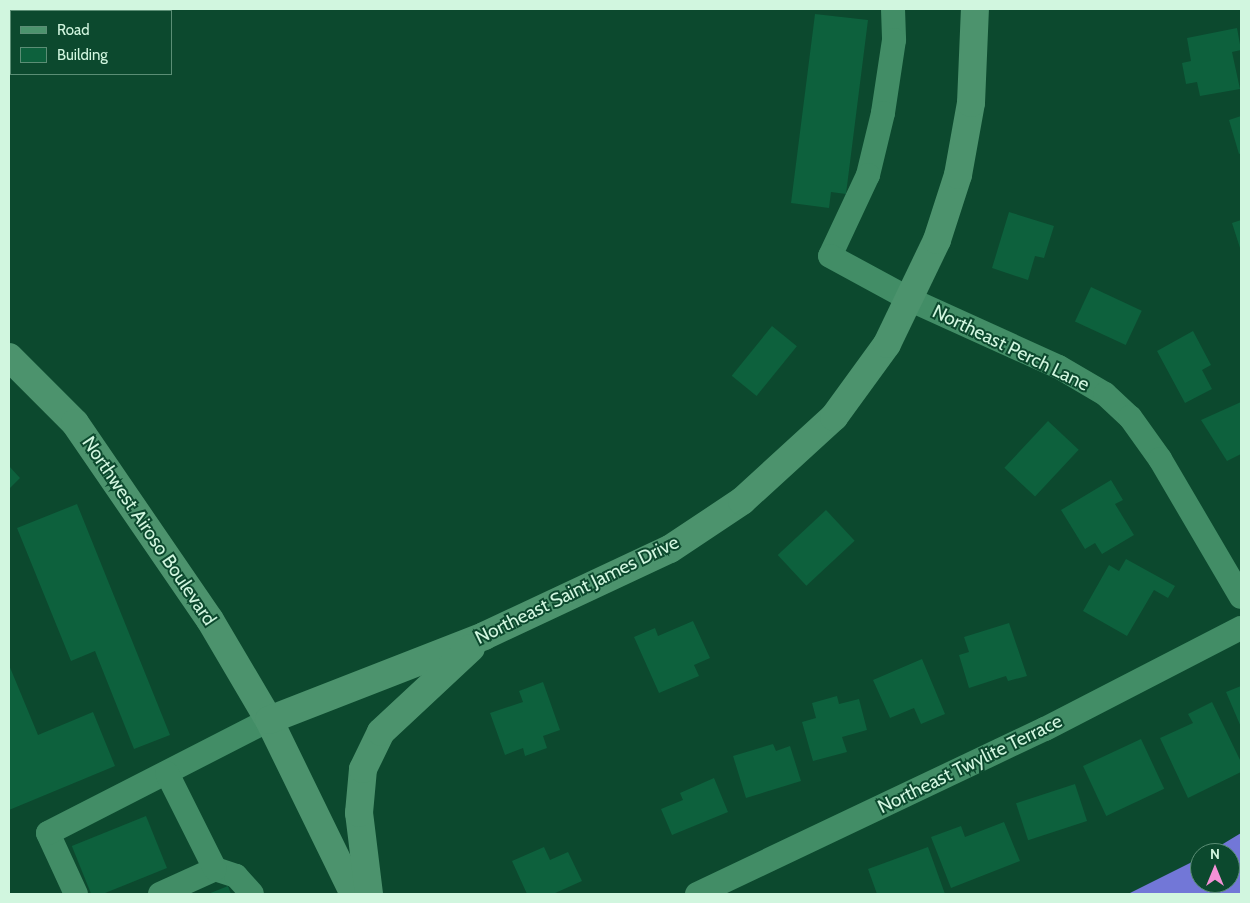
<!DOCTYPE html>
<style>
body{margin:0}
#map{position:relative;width:1250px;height:903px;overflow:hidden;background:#0c492e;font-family:Cabin,sans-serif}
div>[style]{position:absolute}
.water>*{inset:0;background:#7277d7}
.building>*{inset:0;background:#0d613d;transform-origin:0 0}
.minor>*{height:24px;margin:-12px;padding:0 12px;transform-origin:12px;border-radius:12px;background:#428d66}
.major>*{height:28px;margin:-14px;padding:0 14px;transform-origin:14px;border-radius:14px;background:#4c936d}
span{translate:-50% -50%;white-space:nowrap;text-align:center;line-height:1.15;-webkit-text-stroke:4px #0c492e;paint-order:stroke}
.street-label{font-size:19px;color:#d1f6df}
.frame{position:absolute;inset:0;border:10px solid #d1f6df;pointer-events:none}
.legend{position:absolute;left:10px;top:10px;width:162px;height:65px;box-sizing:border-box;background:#0c492e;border:1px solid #5b8e75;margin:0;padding:6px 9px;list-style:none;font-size:15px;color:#d1f6df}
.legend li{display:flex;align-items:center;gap:10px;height:25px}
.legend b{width:25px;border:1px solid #5b8e75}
.north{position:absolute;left:1190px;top:843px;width:50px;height:50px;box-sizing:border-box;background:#0c492e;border:1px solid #5b8e75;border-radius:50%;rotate:0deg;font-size:14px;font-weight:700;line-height:20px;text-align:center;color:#d1f6df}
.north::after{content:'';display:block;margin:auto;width:18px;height:22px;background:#f391d6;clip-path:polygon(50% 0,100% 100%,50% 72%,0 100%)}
</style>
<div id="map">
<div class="water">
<i style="clip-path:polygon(1241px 833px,1241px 894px,1128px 894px,1200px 858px,1200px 883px,1230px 883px,1230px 853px,1208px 853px)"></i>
</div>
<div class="building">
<i style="clip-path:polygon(9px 9px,27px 11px,11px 11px,9px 33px)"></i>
<i style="clip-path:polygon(815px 14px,868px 20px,846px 194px,831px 192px,829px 208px,791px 203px)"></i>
<i style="clip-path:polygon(1237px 28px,1241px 50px,1232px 52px,1240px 89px,1200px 96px,1197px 82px,1186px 84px,1182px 63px,1191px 61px,1187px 38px)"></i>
<i style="clip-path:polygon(1241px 116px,1241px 153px,1239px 154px,1229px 120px)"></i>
<i style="clip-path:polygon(1009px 212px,1054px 226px,1044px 258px,1035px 256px,1028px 280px,992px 268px)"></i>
<i style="clip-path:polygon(1241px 220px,1241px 251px,1232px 223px)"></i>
<i style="left:1091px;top:287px;width:56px;height:38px;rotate:25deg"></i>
<i style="left:772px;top:326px;width:32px;height:64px;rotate:39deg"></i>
<i style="clip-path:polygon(1193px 331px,1211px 365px,1202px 370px,1212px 389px,1185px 403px,1157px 351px)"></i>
<i style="clip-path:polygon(1241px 402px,1241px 454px,1227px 461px,1201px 420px)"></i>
<i style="left:1048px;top:421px;width:42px;height:64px;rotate:43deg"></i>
<i style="clip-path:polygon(9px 466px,20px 478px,9px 489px)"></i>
<i style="clip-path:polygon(1111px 480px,1123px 500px,1115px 504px,1134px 535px,1102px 554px,1095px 543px,1085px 549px,1061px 510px)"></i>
<i style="clip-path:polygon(77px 504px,170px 735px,134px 749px,95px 651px,71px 661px,17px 528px)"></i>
<i style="left:826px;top:510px;width:42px;height:66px;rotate:47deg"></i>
<i style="clip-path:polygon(1126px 559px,1175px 586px,1168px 598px,1154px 590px,1127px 636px,1083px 611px,1109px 565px,1119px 571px)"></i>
<i style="clip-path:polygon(693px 621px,710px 658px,694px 665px,699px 676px,659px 693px,634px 637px,655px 628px,658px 636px)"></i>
<i style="clip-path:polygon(1009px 623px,1027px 676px,1008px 681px,1006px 676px,969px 688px,959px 655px,969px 652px,964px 637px)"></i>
<i style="clip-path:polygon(922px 659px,945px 714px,921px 724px,914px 708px,890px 718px,873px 680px)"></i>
<i style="clip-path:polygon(9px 665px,38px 735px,93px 712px,115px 766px,9px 810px)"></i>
<i style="clip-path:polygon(543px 682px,560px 730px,543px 736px,547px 748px,525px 756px,523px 748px,505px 755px,490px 713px,523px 702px,519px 691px)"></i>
<i style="clip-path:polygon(1241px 686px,1241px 727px,1226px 692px)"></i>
<i style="clip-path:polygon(837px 696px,839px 704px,859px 699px,867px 730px,842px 737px,847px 752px,813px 761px,802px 722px,816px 718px,812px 703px)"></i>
<i style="clip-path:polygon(1212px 702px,1241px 762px,1241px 772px,1188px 798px,1160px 738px,1193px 723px,1188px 714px)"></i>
<i style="left:1141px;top:739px;width:55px;height:64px;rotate:65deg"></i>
<i style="clip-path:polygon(773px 744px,776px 751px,790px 746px,801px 781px,746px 798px,733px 756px)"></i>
<i style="clip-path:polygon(714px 778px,728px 812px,672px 835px,661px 809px,683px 800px,680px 793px)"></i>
<i style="left:1075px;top:784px;width:39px;height:62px;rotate:72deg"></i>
<i style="left:146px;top:816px;width:56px;height:80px;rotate:68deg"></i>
<i style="clip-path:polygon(1004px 822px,1020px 861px,951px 888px,931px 837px,961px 826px,965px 837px)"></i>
<i style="clip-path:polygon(544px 847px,550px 860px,568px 852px,582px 881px,553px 894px,527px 894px,512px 861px)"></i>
<i style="clip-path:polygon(928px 847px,945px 894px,877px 894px,868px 869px)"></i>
<i style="clip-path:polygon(228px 886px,231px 894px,208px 894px)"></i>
</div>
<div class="minor">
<i style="left:893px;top:9px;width:31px;rotate:88deg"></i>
<i style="left:894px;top:40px;width:74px;rotate:98.6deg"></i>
<i style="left:883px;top:113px;width:64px;rotate:103.6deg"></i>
<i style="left:868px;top:175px;width:89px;rotate:115.1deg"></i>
<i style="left:830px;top:256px;width:92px;rotate:28.5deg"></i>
<i style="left:911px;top:300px;width:162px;rotate:24.4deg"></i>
<i style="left:1059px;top:367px;width:53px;rotate:30.4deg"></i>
<i style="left:1105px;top:394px;width:34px;rotate:43deg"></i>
<i style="left:1130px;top:417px;width:52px;rotate:54.5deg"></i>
<i style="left:1160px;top:459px;width:160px;rotate:59.6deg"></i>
<i style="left:215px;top:869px;width:22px;rotate:18deg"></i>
<i style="left:236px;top:876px;width:24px;rotate:48deg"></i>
<i style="left:76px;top:894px;width:67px;rotate:-114.7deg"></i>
<i style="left:48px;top:833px;width:248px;rotate:-27.1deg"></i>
<i style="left:160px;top:894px;width:60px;rotate:-24.4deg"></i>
<i style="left:215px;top:869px;width:107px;rotate:-116.6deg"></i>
<i style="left:697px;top:894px;width:385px;rotate:-25.4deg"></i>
<i style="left:1045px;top:729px;width:220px;rotate:-27.3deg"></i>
</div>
<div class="major">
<i style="left:9px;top:357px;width:93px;rotate:45deg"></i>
<i style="left:75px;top:423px;width:239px;rotate:55.6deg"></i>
<i style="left:210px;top:620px;width:116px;rotate:59.5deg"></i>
<i style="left:269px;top:720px;width:194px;rotate:64deg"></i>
<i style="left:269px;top:720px;width:231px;rotate:-21.3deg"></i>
<i style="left:484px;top:636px;width:205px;rotate:-25.1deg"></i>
<i style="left:670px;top:549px;width:87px;rotate:-33.7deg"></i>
<i style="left:742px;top:501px;width:125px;rotate:-42.4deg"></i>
<i style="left:834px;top:417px;width:90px;rotate:-54deg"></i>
<i style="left:887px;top:344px;width:115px;rotate:-64.3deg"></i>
<i style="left:937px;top:240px;width:68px;rotate:-72.1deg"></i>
<i style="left:958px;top:175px;width:73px;rotate:-79.8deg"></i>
<i style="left:971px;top:103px;width:94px;rotate:-87.6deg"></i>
<i style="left:369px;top:894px;width:82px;rotate:-97deg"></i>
<i style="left:359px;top:813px;width:44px;rotate:-84.8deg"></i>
<i style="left:363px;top:769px;width:41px;rotate:-64.1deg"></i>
<i style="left:381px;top:732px;width:123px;rotate:-43deg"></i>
</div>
<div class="street-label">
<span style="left:1011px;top:348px;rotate:26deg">Northeast Perch Lane</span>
<span style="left:149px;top:531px;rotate:56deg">Northwest Airoso Boulevard</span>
<span style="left:577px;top:590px;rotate:-26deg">Northeast Saint James Drive</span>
<span style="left:970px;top:764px;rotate:-26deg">Northeast Twylite Terrace</span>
</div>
<div class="frame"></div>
<ul class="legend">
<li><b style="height:6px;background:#4c936d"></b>Road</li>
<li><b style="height:14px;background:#0d613d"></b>Building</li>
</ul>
<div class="north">N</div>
</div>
